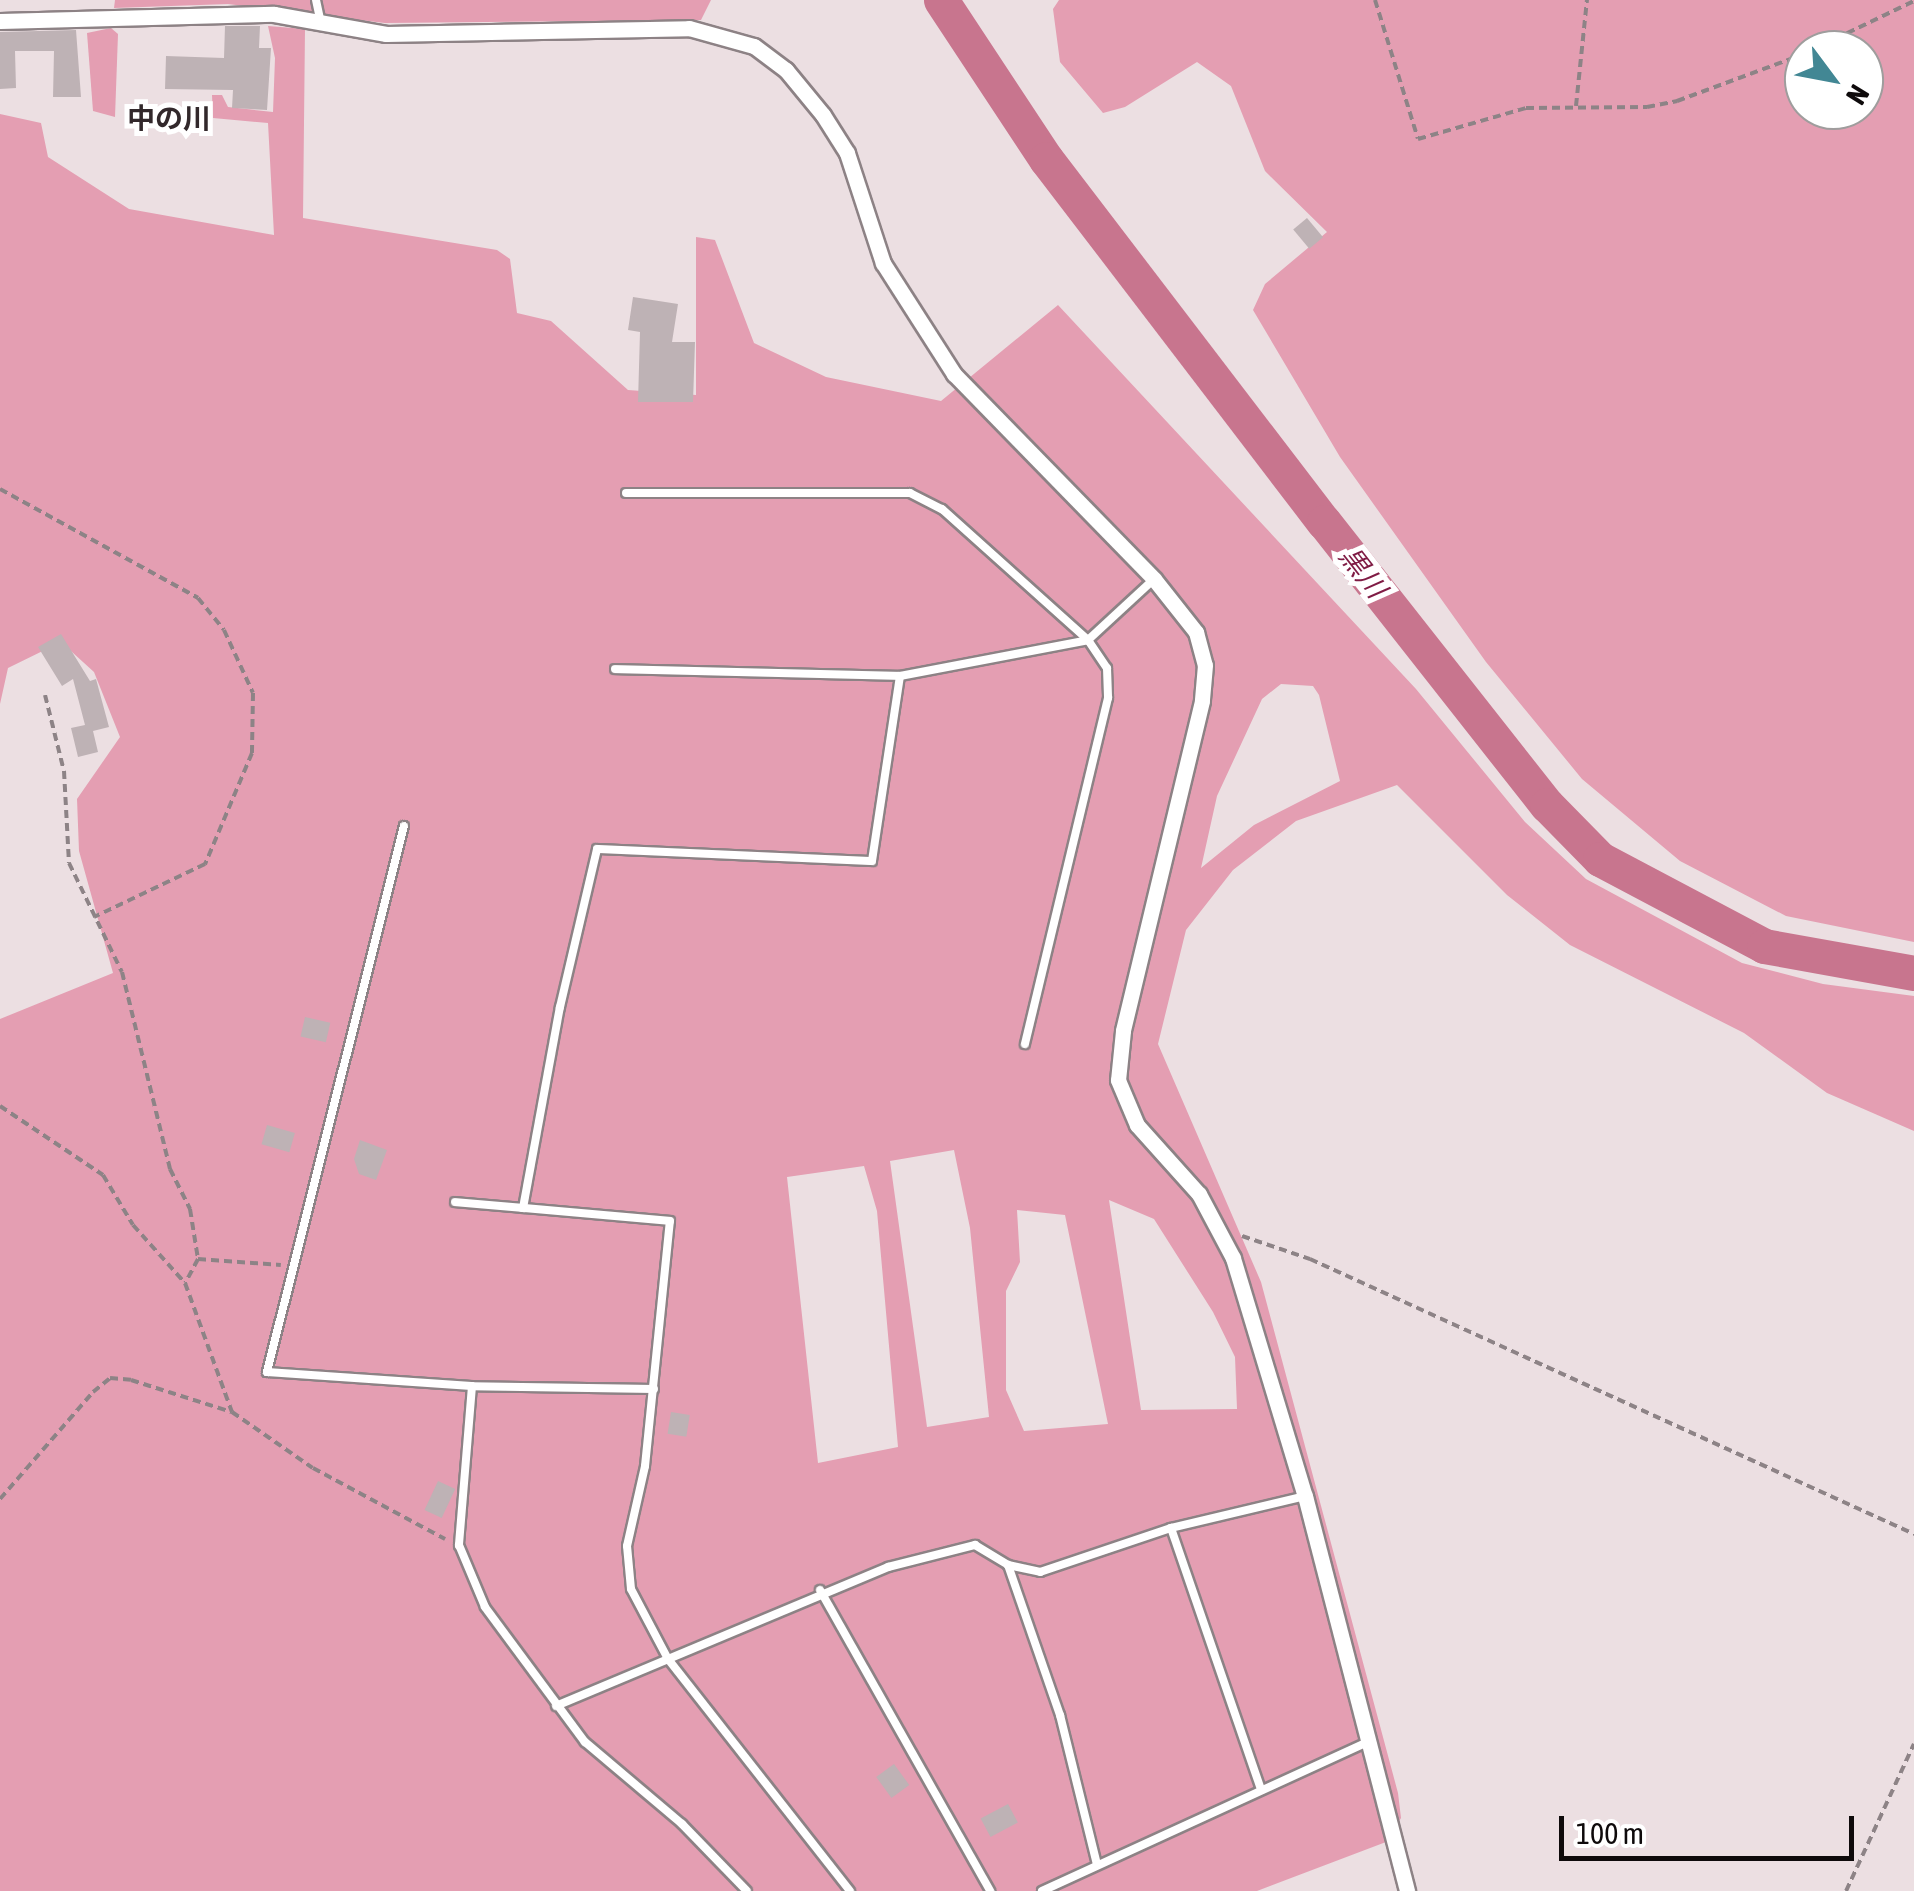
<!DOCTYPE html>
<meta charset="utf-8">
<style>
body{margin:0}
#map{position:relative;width:1914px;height:1891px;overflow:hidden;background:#ecdfe2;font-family:"Asap Condensed","Noto Sans JP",sans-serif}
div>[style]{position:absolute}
.green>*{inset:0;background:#e49eb2}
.river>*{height:35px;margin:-17.5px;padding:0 17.5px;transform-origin:17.5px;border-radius:17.5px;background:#c8758e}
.building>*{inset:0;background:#beb2b5;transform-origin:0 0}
.path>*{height:4px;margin-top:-2px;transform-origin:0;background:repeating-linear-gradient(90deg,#8d8386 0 8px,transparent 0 13px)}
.roads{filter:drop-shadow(2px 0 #8d8285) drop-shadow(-2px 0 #8d8285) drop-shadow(0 2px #8d8285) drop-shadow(0 -2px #8d8285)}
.lane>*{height:8px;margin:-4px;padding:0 4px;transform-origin:4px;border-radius:4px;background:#fff}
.street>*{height:15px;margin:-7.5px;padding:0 7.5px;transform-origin:7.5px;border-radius:7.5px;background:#fff}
span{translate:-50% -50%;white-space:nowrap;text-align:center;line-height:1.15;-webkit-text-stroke:10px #fff;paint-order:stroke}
.neighbourhood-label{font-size:28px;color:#32282b;font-weight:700}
.water-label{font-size:28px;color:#7f1b44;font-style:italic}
.north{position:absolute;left:1784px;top:30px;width:100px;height:100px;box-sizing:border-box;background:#fff;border:2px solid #9f9d9d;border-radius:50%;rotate:122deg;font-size:28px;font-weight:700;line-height:40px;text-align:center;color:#0e0a0b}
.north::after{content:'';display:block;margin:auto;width:35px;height:45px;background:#428794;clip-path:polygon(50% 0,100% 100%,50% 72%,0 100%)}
.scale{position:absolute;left:1559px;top:1816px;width:295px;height:45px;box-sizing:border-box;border:5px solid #0e0a0b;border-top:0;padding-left:12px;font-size:30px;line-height:35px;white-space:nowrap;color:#0e0a0b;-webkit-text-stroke:8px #fff;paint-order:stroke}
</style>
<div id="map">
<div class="green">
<i style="clip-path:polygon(115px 0,711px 0,701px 20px,385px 23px,228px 4px,114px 8px)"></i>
<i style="clip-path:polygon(evenodd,1059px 0,1914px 0,1914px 942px,1786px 916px,1680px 861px,1582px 779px,1486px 662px,1340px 457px,1253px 310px,1265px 284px,1327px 232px,1265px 171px,1231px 86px,1197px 62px,1125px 107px,1103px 113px,1060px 62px,1053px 9px,1059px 0,1804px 50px,1864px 50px,1864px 110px,1804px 110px,1804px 50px)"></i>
<i style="clip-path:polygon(evenodd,268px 26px,305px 29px,303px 218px,497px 250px,510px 259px,517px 313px,551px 321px,628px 390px,696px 395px,696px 237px,715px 240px,754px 343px,826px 377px,941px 401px,1058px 305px,1416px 689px,1525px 822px,1586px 879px,1742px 963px,1823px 984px,1914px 996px,1914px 1131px,1827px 1093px,1744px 1033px,1570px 945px,1507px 895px,1397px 785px,1296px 821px,1233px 870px,1186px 930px,1158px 1044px,1261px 1282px,1398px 1793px,1401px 1818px,1386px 1842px,1257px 1891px,0 1891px,0 1019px,113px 973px,79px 851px,77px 799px,120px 737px,94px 672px,61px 642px,8px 668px,0 704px,0 114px,41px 123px,48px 157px,129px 209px,274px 235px,268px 123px,213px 118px,212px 95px,222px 95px,228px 107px,273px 112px,275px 58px,268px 26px,1281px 684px,1313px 686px,1319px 695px,1340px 781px,1254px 825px,1201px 868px,1217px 796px,1262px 699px,1281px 684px,268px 26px,954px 1150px,970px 1228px,989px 1417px,927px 1427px,890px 1161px,954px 1150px,268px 26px,864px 1166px,877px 1211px,898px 1447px,818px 1463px,787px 1177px,864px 1166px,268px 26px,1109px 1200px,1154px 1219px,1213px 1312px,1235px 1357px,1237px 1409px,1141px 1410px,1109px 1200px,268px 26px,1017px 1210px,1065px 1215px,1108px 1424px,1024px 1431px,1006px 1390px,1006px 1291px,1020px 1262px,1017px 1210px)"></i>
<i style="clip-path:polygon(111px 28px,118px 34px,115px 117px,93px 111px,87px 33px)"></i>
</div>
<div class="river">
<i style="left:941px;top:0;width:191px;rotate:56.6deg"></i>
<i style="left:1046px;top:159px;width:457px;rotate:52.6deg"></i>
<i style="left:1324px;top:522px;width:360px;rotate:51.8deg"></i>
<i style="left:1547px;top:805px;width:76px;rotate:45.5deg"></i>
<i style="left:1600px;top:859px;width:186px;rotate:27.9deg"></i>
<i style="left:1764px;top:946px;width:152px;rotate:10.2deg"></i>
</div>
<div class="building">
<i style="clip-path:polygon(225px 26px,260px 26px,259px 48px,271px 48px,267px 110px,232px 108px,233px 90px,165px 89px,166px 56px,224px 58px)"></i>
<i style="clip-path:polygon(76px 30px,81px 97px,53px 97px,54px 51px,15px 51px,16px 88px,0 89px,0 32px)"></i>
<i style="left:1307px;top:218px;width:25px;height:18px;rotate:50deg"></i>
<i style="clip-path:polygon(633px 297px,678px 304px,672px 342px,695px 342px,693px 402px,638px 402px,640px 332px,628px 330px)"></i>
<i style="clip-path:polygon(61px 634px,90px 681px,96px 679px,109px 727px,93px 731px,98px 752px,78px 757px,71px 728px,85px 725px,73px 679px,62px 686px,38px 647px)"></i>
<i style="left:305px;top:1017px;width:26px;height:20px;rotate:13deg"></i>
<i style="left:267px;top:1125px;width:29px;height:20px;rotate:16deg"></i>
<i style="clip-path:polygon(360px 1140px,387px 1150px,376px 1180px,359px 1174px,354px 1159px)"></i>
<i style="left:671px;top:1412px;width:19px;height:22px;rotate:9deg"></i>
<i style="left:438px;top:1481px;width:19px;height:32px;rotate:25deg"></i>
<i style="left:894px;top:1764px;width:26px;height:22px;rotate:54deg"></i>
<i style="left:1008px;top:1804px;width:21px;height:31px;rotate:62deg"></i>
</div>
<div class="path">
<i style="left:1375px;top:0;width:145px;rotate:72.8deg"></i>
<i style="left:1418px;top:139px;width:112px;rotate:-16deg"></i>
<i style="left:1526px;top:108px;width:121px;rotate:-0.5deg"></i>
<i style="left:1647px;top:107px;width:31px;rotate:-11deg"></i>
<i style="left:1677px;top:101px;width:135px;rotate:-20.3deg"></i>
<i style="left:1812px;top:50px;width:113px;rotate:-25.7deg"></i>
<i style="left:1576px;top:106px;width:107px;rotate:-84.1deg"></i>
<i style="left:0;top:489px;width:226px;rotate:28.8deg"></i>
<i style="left:198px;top:598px;width:41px;rotate:50.9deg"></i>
<i style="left:224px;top:630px;width:69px;rotate:65.3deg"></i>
<i style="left:253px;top:693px;width:60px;rotate:91deg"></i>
<i style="left:252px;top:753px;width:121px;rotate:112.9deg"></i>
<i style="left:205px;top:864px;width:123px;rotate:154.5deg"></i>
<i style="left:45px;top:695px;width:78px;rotate:76deg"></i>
<i style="left:64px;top:771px;width:92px;rotate:86.9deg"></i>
<i style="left:69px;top:863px;width:121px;rotate:64.1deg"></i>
<i style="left:122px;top:972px;width:203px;rotate:76.3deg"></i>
<i style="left:170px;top:1169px;width:45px;rotate:63.4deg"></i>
<i style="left:190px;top:1209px;width:51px;rotate:80.9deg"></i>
<i style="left:198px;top:1259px;width:27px;rotate:118deg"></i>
<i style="left:0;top:1106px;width:124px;rotate:33.8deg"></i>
<i style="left:103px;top:1175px;width:58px;rotate:59deg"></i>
<i style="left:133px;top:1225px;width:78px;rotate:48.1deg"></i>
<i style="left:185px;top:1283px;width:137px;rotate:70deg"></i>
<i style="left:1242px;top:1236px;width:72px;rotate:18.7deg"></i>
<i style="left:1310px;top:1259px;width:664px;rotate:24.48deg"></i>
<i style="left:198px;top:1259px;width:83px;rotate:4.1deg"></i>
<i style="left:0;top:1499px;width:142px;rotate:-49deg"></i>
<i style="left:93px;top:1392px;width:22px;rotate:-39deg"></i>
<i style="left:110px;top:1378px;width:21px;rotate:5deg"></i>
<i style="left:131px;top:1380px;width:106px;rotate:17.6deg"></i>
<i style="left:232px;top:1412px;width:98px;rotate:34.7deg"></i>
<i style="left:313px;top:1468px;width:150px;rotate:28.3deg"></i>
<i style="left:1846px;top:1891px;width:162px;rotate:-65.2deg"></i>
</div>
<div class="roads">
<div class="lane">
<i style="left:316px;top:0;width:24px;rotate:78deg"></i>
<i style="left:626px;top:493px;width:284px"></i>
<i style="left:910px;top:493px;width:36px;rotate:27deg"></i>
<i style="left:942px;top:509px;width:196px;rotate:41.9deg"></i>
<i style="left:1088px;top:640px;width:34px;rotate:56deg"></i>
<i style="left:1107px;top:668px;width:30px;rotate:88deg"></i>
<i style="left:1108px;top:698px;width:356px;rotate:103.5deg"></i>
<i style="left:615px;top:669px;width:285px;rotate:1.4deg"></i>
<i style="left:404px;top:826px;width:563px;rotate:104.09deg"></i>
<i style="left:267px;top:1372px;width:205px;rotate:3.9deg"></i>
<i style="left:455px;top:1202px;width:68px;rotate:5deg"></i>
<i style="left:654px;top:1389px;width:182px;rotate:-179.1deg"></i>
<i style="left:472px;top:1386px;width:160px;rotate:94.7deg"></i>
<i style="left:459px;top:1545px;width:67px;rotate:67.2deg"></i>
<i style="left:485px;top:1607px;width:168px;rotate:53.5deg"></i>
<i style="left:585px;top:1742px;width:127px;rotate:40.2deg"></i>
<i style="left:682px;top:1824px;width:93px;rotate:45.9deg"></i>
<i style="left:1171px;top:1528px;width:277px;rotate:71deg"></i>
<i style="left:1008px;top:1565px;width:159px;rotate:70.9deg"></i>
<i style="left:1060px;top:1715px;width:154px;rotate:76.1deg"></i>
<i style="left:820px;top:1590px;width:346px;rotate:60.5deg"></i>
<i style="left:556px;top:1706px;width:360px;rotate:-22.7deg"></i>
<i style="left:888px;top:1567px;width:90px;rotate:-14.2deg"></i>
<i style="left:975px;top:1545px;width:39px;rotate:31deg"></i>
<i style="left:1008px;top:1565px;width:33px;rotate:12deg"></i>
<i style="left:1040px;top:1572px;width:138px;rotate:-18.6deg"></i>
<i style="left:1171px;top:1528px;width:138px;rotate:-13.4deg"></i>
<i style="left:850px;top:1891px;width:295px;rotate:-128.1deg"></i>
<i style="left:668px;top:1659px;width:79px;rotate:-117.9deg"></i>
<i style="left:631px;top:1589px;width:43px;rotate:-95.3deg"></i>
<i style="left:627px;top:1546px;width:82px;rotate:-77.3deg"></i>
<i style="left:645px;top:1466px;width:246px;rotate:-84.2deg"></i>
<i style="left:670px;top:1221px;width:148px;rotate:-174.9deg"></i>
<i style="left:523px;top:1208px;width:204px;rotate:-79.6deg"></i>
<i style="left:560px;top:1007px;width:162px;rotate:-76.8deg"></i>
<i style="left:597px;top:849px;width:275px;rotate:2.5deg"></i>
<i style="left:872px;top:861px;width:187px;rotate:-81.4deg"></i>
<i style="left:900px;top:676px;width:191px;rotate:-10.8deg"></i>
<i style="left:1088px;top:640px;width:90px;rotate:-42.7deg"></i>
<i style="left:1042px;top:1891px;width:356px;rotate:-24.6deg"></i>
</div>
<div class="street">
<i style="left:0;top:21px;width:274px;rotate:-1.5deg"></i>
<i style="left:274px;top:14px;width:114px;rotate:10.1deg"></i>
<i style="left:386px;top:34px;width:303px;rotate:-1.1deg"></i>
<i style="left:689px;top:28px;width:67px;rotate:15.5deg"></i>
<i style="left:754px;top:46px;width:40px;rotate:37deg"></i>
<i style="left:786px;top:70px;width:58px;rotate:50.6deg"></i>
<i style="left:823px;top:115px;width:45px;rotate:57.7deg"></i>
<i style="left:847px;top:153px;width:116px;rotate:71.9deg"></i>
<i style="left:883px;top:263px;width:132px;rotate:57.4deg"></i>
<i style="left:954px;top:374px;width:286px;rotate:45.7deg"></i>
<i style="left:1154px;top:579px;width:68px;rotate:51.6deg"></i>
<i style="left:1196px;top:632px;width:34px;rotate:75deg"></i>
<i style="left:1205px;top:665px;width:36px;rotate:95deg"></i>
<i style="left:1202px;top:701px;width:339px;rotate:103.5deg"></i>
<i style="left:1123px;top:1031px;width:49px;rotate:95.8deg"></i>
<i style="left:1118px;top:1080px;width:49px;rotate:67.1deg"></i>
<i style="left:1137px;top:1125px;width:93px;rotate:48.1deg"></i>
<i style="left:1199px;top:1194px;width:72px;rotate:62deg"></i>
<i style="left:1233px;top:1258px;width:249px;rotate:73.2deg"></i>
<i style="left:1305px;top:1496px;width:408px;rotate:75.5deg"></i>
</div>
</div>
<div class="neighbourhood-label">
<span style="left:169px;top:118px">中の川</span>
</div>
<div class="water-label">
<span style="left:1363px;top:572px;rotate:52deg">黒川</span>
</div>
<div class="north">N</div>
<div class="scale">100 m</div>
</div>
